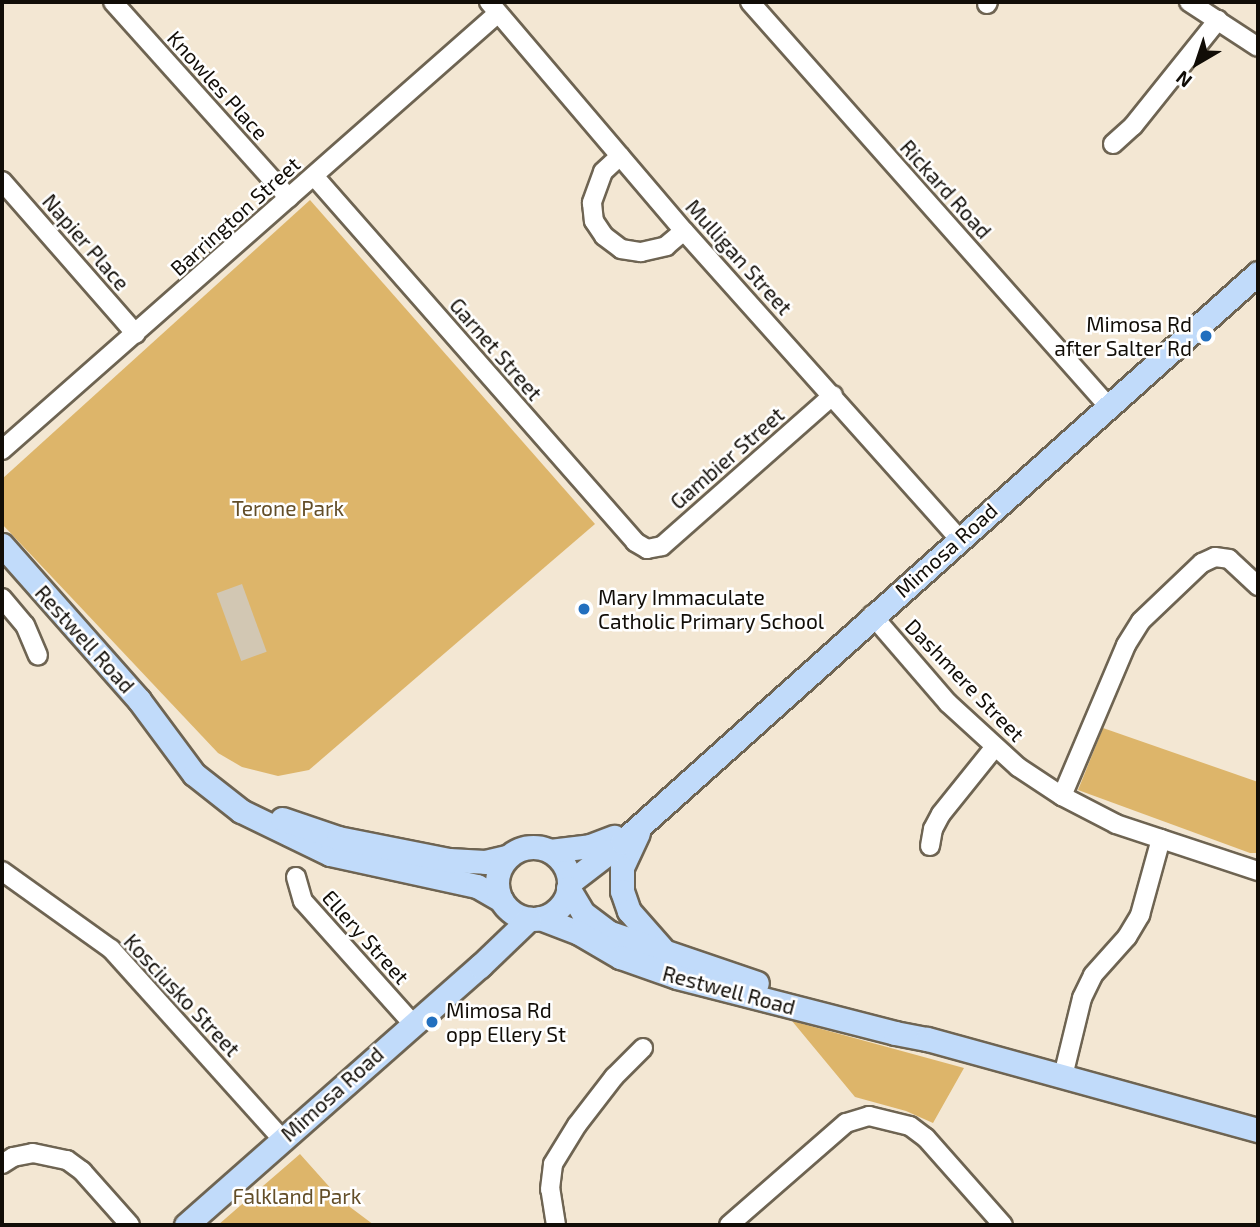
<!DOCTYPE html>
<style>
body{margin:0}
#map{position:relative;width:1260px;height:1227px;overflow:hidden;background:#f3e7d3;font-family:"Exo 2",sans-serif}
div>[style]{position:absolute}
.green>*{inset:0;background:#ddb56a}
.building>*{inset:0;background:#d2c7b3;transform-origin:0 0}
.roads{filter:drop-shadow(2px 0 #6e6452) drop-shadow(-2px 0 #6e6452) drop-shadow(0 2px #6e6452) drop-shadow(0 -2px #6e6452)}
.minor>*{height:18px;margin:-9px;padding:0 9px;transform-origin:9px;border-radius:9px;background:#fff}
.major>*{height:23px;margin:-11.5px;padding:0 11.5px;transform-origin:11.5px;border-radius:11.5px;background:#c1dbfa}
.major>.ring{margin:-11.5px;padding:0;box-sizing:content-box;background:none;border:23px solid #c1dbfa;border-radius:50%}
.dots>*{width:19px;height:19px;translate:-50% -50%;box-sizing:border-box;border:4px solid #fff;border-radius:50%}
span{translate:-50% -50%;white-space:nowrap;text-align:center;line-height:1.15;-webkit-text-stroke:5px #fff;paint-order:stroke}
.street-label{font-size:21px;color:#110d07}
.poi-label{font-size:21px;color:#110d07}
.right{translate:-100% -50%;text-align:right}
.left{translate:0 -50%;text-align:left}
.park-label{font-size:21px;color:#634e28}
.frame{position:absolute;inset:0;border:4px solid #110d07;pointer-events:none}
.north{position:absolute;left:1162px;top:28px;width:70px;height:70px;-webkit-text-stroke:5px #fff;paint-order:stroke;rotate:219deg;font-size:19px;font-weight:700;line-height:28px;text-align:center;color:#110d07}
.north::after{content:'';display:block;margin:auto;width:24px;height:32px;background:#110d07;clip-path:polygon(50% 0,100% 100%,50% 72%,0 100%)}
</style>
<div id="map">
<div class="green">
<i style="clip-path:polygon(310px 200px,595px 524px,309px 770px,278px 776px,242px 767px,218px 753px,2px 524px,2px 479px)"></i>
<i style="clip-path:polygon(1103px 728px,1258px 782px,1258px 853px,1250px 853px,1078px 790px)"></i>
<i style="clip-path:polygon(792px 1021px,964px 1068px,933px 1123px,906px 1111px,855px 1097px)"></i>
<i style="clip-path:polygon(300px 1154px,342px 1201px,374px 1225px,218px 1225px)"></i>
</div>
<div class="building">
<i style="left:242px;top:584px;width:72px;height:27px;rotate:70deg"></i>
</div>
<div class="roads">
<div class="minor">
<i style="left:113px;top:2px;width:263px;rotate:48.1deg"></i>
<i style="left:489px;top:2px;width:301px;rotate:49.6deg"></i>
<i style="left:684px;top:231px;width:413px;rotate:48.2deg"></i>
<i style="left:750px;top:2px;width:540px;rotate:48.45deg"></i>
<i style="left:1189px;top:2px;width:82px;rotate:33.1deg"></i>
<i style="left:987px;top:4px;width:2px;rotate:-63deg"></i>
<i style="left:1113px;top:144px;width:27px;rotate:-42deg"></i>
<i style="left:1133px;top:126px;width:136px;rotate:-51.3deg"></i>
<i style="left:620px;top:156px;width:23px;rotate:137deg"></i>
<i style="left:603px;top:172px;width:33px;rotate:110deg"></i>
<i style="left:592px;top:203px;width:18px;rotate:84deg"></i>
<i style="left:594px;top:221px;width:18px;rotate:56deg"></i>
<i style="left:604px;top:236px;width:21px;rotate:37deg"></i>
<i style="left:621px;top:249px;width:20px;rotate:9deg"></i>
<i style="left:641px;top:252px;width:26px;rotate:-13deg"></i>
<i style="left:666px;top:246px;width:23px;rotate:-40deg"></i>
<i style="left:314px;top:176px;width:487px;rotate:48.7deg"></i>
<i style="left:635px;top:542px;width:14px;rotate:30deg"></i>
<i style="left:647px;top:549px;width:15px;rotate:-11deg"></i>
<i style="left:662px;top:546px;width:228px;rotate:-41.4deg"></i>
<i style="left:2px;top:181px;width:203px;rotate:48.8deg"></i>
<i style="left:2px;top:450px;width:660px;rotate:-41.37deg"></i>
<i style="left:2px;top:598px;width:35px;rotate:50deg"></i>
<i style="left:25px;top:625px;width:33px;rotate:67deg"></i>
<i style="left:872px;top:615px;width:116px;rotate:49.2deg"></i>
<i style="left:948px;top:703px;width:95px;rotate:42.4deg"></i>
<i style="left:1018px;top:767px;width:53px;rotate:33.4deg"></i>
<i style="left:1062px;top:796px;width:61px;rotate:27.4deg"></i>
<i style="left:1116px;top:824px;width:150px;rotate:18.3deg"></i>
<i style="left:1062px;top:796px;width:164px;rotate:-67deg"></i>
<i style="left:1126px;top:645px;width:28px;rotate:-58deg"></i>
<i style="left:1141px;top:621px;width:84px;rotate:-43.6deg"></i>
<i style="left:1202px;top:563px;width:14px;rotate:-25deg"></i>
<i style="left:1215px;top:557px;width:14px;rotate:8deg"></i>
<i style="left:1229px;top:559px;width:40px;rotate:43deg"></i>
<i style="left:930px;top:846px;width:17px;rotate:-80deg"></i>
<i style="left:933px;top:829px;width:17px;rotate:-62deg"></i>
<i style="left:941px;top:814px;width:85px;rotate:-51.2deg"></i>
<i style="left:2px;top:871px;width:134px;rotate:35.6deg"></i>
<i style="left:111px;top:949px;width:256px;rotate:48deg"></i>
<i style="left:296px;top:877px;width:25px;rotate:74deg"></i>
<i style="left:303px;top:901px;width:164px;rotate:48.2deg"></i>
<i style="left:1063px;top:1076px;width:80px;rotate:-76.3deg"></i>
<i style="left:1082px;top:998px;width:25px;rotate:-64deg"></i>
<i style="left:1093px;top:975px;width:51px;rotate:-48.2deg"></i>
<i style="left:1127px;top:937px;width:26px;rotate:-59deg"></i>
<i style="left:1140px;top:915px;width:79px;rotate:-74.6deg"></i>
<i style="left:2px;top:1164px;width:13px;rotate:-32deg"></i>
<i style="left:13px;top:1157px;width:20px;rotate:-11deg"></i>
<i style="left:33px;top:1153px;width:35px;rotate:12deg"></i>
<i style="left:67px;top:1160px;width:19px;rotate:36deg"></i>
<i style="left:82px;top:1171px;width:72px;rotate:48.4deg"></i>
<i style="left:556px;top:1225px;width:36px;rotate:-99deg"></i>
<i style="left:550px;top:1189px;width:25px;rotate:-83deg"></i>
<i style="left:553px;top:1164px;width:46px;rotate:-58.4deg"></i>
<i style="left:577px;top:1125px;width:61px;rotate:-52.4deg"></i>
<i style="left:614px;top:1077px;width:41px;rotate:-45deg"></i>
<i style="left:729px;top:1225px;width:155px;rotate:-41.1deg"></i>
<i style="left:846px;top:1123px;width:24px;rotate:-17deg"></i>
<i style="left:869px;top:1116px;width:42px;rotate:13.7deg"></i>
<i style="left:910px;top:1126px;width:20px;rotate:37deg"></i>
<i style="left:926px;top:1138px;width:116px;rotate:48.5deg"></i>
</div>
<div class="major">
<i style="left:2px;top:545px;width:207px;rotate:48.5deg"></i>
<i style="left:139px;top:700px;width:92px;rotate:53.4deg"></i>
<i style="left:194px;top:774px;width:60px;rotate:38.2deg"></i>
<i style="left:241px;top:811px;width:99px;rotate:25.8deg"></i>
<i style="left:330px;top:854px;width:150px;rotate:12.3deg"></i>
<i style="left:477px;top:886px;width:28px;rotate:30deg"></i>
<i style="left:282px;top:819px;width:59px;rotate:18.7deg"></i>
<i style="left:338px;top:838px;width:113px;rotate:11.2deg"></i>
<i style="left:449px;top:860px;width:36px;rotate:3deg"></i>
<i style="left:485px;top:862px;width:23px;rotate:-13deg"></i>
<i style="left:638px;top:833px;width:38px;rotate:115deg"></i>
<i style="left:622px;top:868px;width:23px;rotate:90deg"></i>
<i style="left:622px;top:891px;width:21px;rotate:71deg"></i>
<i style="left:629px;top:911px;width:55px;rotate:48.7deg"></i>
<i class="ring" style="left:497px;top:847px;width:49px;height:49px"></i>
<i style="left:550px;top:851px;width:40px;rotate:-7.1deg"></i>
<i style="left:590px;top:846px;width:26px;rotate:-21deg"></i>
<i style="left:569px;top:883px;width:67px;rotate:-37.7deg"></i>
<i style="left:622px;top:842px;width:853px;rotate:-41.82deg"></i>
<i style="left:568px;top:888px;width:29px;rotate:59deg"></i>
<i style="left:583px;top:913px;width:34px;rotate:37deg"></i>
<i style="left:610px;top:933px;width:155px;rotate:18.8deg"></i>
<i style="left:540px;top:918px;width:42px;rotate:21deg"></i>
<i style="left:579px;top:933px;width:48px;rotate:30.3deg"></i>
<i style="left:620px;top:957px;width:60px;rotate:19.3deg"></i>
<i style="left:677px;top:977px;width:225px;rotate:14.4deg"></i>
<i style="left:895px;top:1033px;width:33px;rotate:11deg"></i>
<i style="left:927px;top:1039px;width:343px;rotate:15.4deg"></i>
<i style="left:186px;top:1225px;width:392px;rotate:-41.4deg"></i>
<i style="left:480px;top:966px;width:68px;rotate:-43.8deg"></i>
</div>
</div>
<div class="dots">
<i style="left:1206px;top:336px;background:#226fbe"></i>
<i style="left:584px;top:609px;background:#226fbe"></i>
<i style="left:432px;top:1022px;background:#226fbe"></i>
</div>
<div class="street-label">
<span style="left:218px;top:85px;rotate:48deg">Knowles Place</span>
<span style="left:946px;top:189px;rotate:48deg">Rickard Road</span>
<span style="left:235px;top:216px;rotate:-42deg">Barrington Street</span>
<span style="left:86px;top:242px;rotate:49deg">Napier Place</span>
<span style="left:739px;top:257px;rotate:48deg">Mulligan Street</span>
<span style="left:496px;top:349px;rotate:49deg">Garnet Street</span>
<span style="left:727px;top:458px;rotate:-41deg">Gambier Street</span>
<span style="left:946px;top:550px;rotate:-42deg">Mimosa Road</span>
<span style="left:85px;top:639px;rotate:48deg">Restwell Road</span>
<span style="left:965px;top:680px;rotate:46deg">Dashmere Street</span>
<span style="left:366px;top:937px;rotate:48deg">Ellery Street</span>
<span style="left:729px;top:990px;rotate:15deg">Restwell Road</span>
<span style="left:182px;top:995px;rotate:47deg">Kosciusko Street</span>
<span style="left:332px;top:1094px;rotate:-42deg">Mimosa Road</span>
</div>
<div class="poi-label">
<span class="right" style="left:1192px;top:336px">Mimosa Rd<br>after Salter Rd</span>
<span class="left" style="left:598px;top:609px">Mary Immaculate<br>Catholic Primary School</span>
<span class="left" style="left:446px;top:1022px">Mimosa Rd<br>opp Ellery St</span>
</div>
<div class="park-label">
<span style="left:288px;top:508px">Terone Park</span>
<span style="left:297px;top:1196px">Falkland Park</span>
</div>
<div class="frame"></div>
<div class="north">N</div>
</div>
